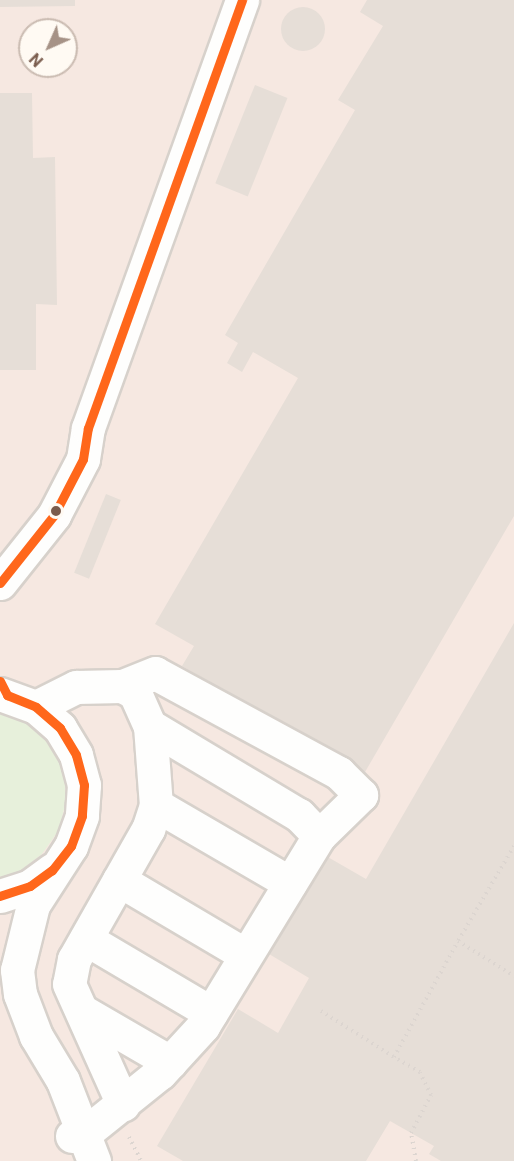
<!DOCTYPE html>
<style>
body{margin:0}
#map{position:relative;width:514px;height:1161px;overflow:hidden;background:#f9f5f0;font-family:Roboto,sans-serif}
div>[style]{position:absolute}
.commercial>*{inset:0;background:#f6e8e1}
.green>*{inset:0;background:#e7f0db}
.building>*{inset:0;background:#e6ded7;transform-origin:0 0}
.round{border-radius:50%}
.path>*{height:4px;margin-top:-2px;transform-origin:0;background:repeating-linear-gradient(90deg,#dcd5d0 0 1.5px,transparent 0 6px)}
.roads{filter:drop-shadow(2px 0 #d7d1cb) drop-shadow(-2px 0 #d7d1cb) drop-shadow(0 2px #d7d1cb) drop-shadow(0 -2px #d7d1cb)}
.minor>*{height:33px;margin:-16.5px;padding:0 16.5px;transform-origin:16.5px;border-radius:16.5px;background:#fefefd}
.bus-1>*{height:9px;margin:-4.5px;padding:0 4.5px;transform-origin:4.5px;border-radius:4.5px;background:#ff671b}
.dots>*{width:16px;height:16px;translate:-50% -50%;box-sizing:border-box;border:3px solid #fffaf3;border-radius:50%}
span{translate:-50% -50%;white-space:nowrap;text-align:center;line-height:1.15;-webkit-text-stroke:4.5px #fffaf3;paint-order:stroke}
.north{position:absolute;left:18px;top:18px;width:60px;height:60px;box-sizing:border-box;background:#fffaf3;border:2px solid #cabbb1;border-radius:50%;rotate:225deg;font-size:16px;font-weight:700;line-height:24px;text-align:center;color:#7a5c4d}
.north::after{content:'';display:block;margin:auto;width:21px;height:27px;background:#a69286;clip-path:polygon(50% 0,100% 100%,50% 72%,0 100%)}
</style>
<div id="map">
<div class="commercial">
<i style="clip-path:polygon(evenodd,0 0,514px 0,514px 1161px,0 1161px,0 0,30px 30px,66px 30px,66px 66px,30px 66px,30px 30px)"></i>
</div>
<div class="green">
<i style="clip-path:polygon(0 711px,29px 723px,50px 744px,64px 771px,66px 801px,59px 830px,42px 854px,19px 872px,0 877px)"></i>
</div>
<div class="building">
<i style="clip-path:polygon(0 0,75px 0,75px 6px,0 7px)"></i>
<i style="clip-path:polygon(367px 0,514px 0,514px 516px,365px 772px,182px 666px,194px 646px,155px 624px,298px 378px,253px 352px,242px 372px,227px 363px,238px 343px,225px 335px,355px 110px,338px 100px,383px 26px,360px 12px)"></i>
<i class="round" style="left:281px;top:7px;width:44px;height:44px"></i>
<i style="left:255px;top:85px;width:35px;height:106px;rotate:22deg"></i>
<i style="clip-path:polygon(0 93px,32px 93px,33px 158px,55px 157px,57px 305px,36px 304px,36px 370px,0 370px)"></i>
<i style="left:106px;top:494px;width:16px;height:85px;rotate:22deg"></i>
<i style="clip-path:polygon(514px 623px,514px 1161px,441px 1161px,429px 1154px,434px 1146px,390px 1121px,366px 1161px,183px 1161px,157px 1146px,238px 1009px,278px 1033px,309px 978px,269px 954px,326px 856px,366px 879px)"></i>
</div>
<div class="path">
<i style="left:514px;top:846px;width:110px;rotate:120.5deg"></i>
<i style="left:458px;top:941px;width:66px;rotate:32deg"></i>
<i style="left:321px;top:1011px;width:86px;rotate:32.2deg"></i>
<i style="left:129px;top:1137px;width:27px;rotate:63deg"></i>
<i style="left:416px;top:1161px;width:28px;rotate:-100deg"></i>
<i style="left:411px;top:1133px;width:43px;rotate:-62.2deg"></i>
<i style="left:431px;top:1095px;width:25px;rotate:-116deg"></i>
<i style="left:420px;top:1072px;width:30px;rotate:-150deg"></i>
<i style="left:394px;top:1057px;width:132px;rotate:-61.1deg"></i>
</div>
<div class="roads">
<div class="minor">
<i style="left:0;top:583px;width:87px;rotate:-51.5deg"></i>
<i style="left:54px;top:515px;width:63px;rotate:-62.6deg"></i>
<i style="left:83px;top:459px;width:31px;rotate:-81deg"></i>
<i style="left:88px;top:428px;width:455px;rotate:-70.2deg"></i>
<i style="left:0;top:694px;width:38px;rotate:20deg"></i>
<i style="left:36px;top:707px;width:32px;rotate:41deg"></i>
<i style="left:60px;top:728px;width:31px;rotate:59deg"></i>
<i style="left:76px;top:755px;width:31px;rotate:75deg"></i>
<i style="left:84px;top:785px;width:31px;rotate:94deg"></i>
<i style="left:82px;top:816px;width:32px;rotate:110deg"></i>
<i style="left:71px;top:846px;width:70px;rotate:122.8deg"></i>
<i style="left:33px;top:905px;width:67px;rotate:103.8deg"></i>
<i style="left:17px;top:970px;width:24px;rotate:83deg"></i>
<i style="left:20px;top:994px;width:45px;rotate:69.1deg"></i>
<i style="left:36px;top:1036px;width:52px;rotate:59deg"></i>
<i style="left:63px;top:1081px;width:86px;rotate:68.8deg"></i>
<i style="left:36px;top:707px;width:45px;rotate:-26.6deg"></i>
<i style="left:76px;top:687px;width:46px;rotate:-1.2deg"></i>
<i style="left:122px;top:686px;width:15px;rotate:28deg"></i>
<i style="left:135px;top:693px;width:36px;rotate:66deg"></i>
<i style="left:150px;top:726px;width:79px;rotate:85.7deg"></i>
<i style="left:156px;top:805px;width:25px;rotate:108deg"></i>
<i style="left:148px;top:829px;width:150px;rotate:119.6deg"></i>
<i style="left:74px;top:959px;width:25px;rotate:101deg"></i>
<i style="left:69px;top:984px;width:132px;rotate:65.8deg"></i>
<i style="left:150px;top:726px;width:174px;rotate:30.9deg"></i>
<i style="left:299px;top:815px;width:29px;rotate:46deg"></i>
<i style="left:156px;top:805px;width:155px;rotate:30.2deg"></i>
<i style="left:119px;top:880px;width:147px;rotate:30.6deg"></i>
<i style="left:0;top:896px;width:32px;rotate:-18deg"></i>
<i style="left:30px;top:886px;width:27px;rotate:-36deg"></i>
<i style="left:86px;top:939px;width:145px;rotate:30.6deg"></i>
<i style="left:82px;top:1011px;width:102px;rotate:30.1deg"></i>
<i style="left:72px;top:1136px;width:12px;rotate:-9deg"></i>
<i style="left:84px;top:1134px;width:97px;rotate:-38.8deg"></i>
<i style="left:160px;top:1073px;width:64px;rotate:-47.5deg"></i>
<i style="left:203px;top:1026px;width:223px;rotate:-58.6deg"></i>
<i style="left:319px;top:836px;width:59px;rotate:-44.3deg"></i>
<i style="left:361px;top:795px;width:31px;rotate:-135deg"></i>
<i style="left:339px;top:773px;width:209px;rotate:-151.5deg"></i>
<i style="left:155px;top:673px;width:35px;rotate:158deg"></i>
</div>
</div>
<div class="bus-1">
<i style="left:0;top:583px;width:87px;rotate:-51.5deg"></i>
<i style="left:54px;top:515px;width:63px;rotate:-62.6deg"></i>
<i style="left:83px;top:459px;width:31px;rotate:-81deg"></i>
<i style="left:88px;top:428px;width:455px;rotate:-70.2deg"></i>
<i style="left:0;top:681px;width:16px;rotate:63deg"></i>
<i style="left:7px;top:695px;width:31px;rotate:22deg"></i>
<i style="left:36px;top:707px;width:32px;rotate:41deg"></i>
<i style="left:60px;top:728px;width:31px;rotate:59deg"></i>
<i style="left:76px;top:755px;width:31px;rotate:75deg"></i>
<i style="left:84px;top:785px;width:31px;rotate:94deg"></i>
<i style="left:82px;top:816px;width:32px;rotate:110deg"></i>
<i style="left:71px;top:846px;width:31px;rotate:128deg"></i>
<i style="left:52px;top:870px;width:27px;rotate:144deg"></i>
<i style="left:30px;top:886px;width:32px;rotate:162deg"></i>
</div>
<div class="dots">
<i style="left:56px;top:511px;background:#7a5c4d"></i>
</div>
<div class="north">N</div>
</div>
